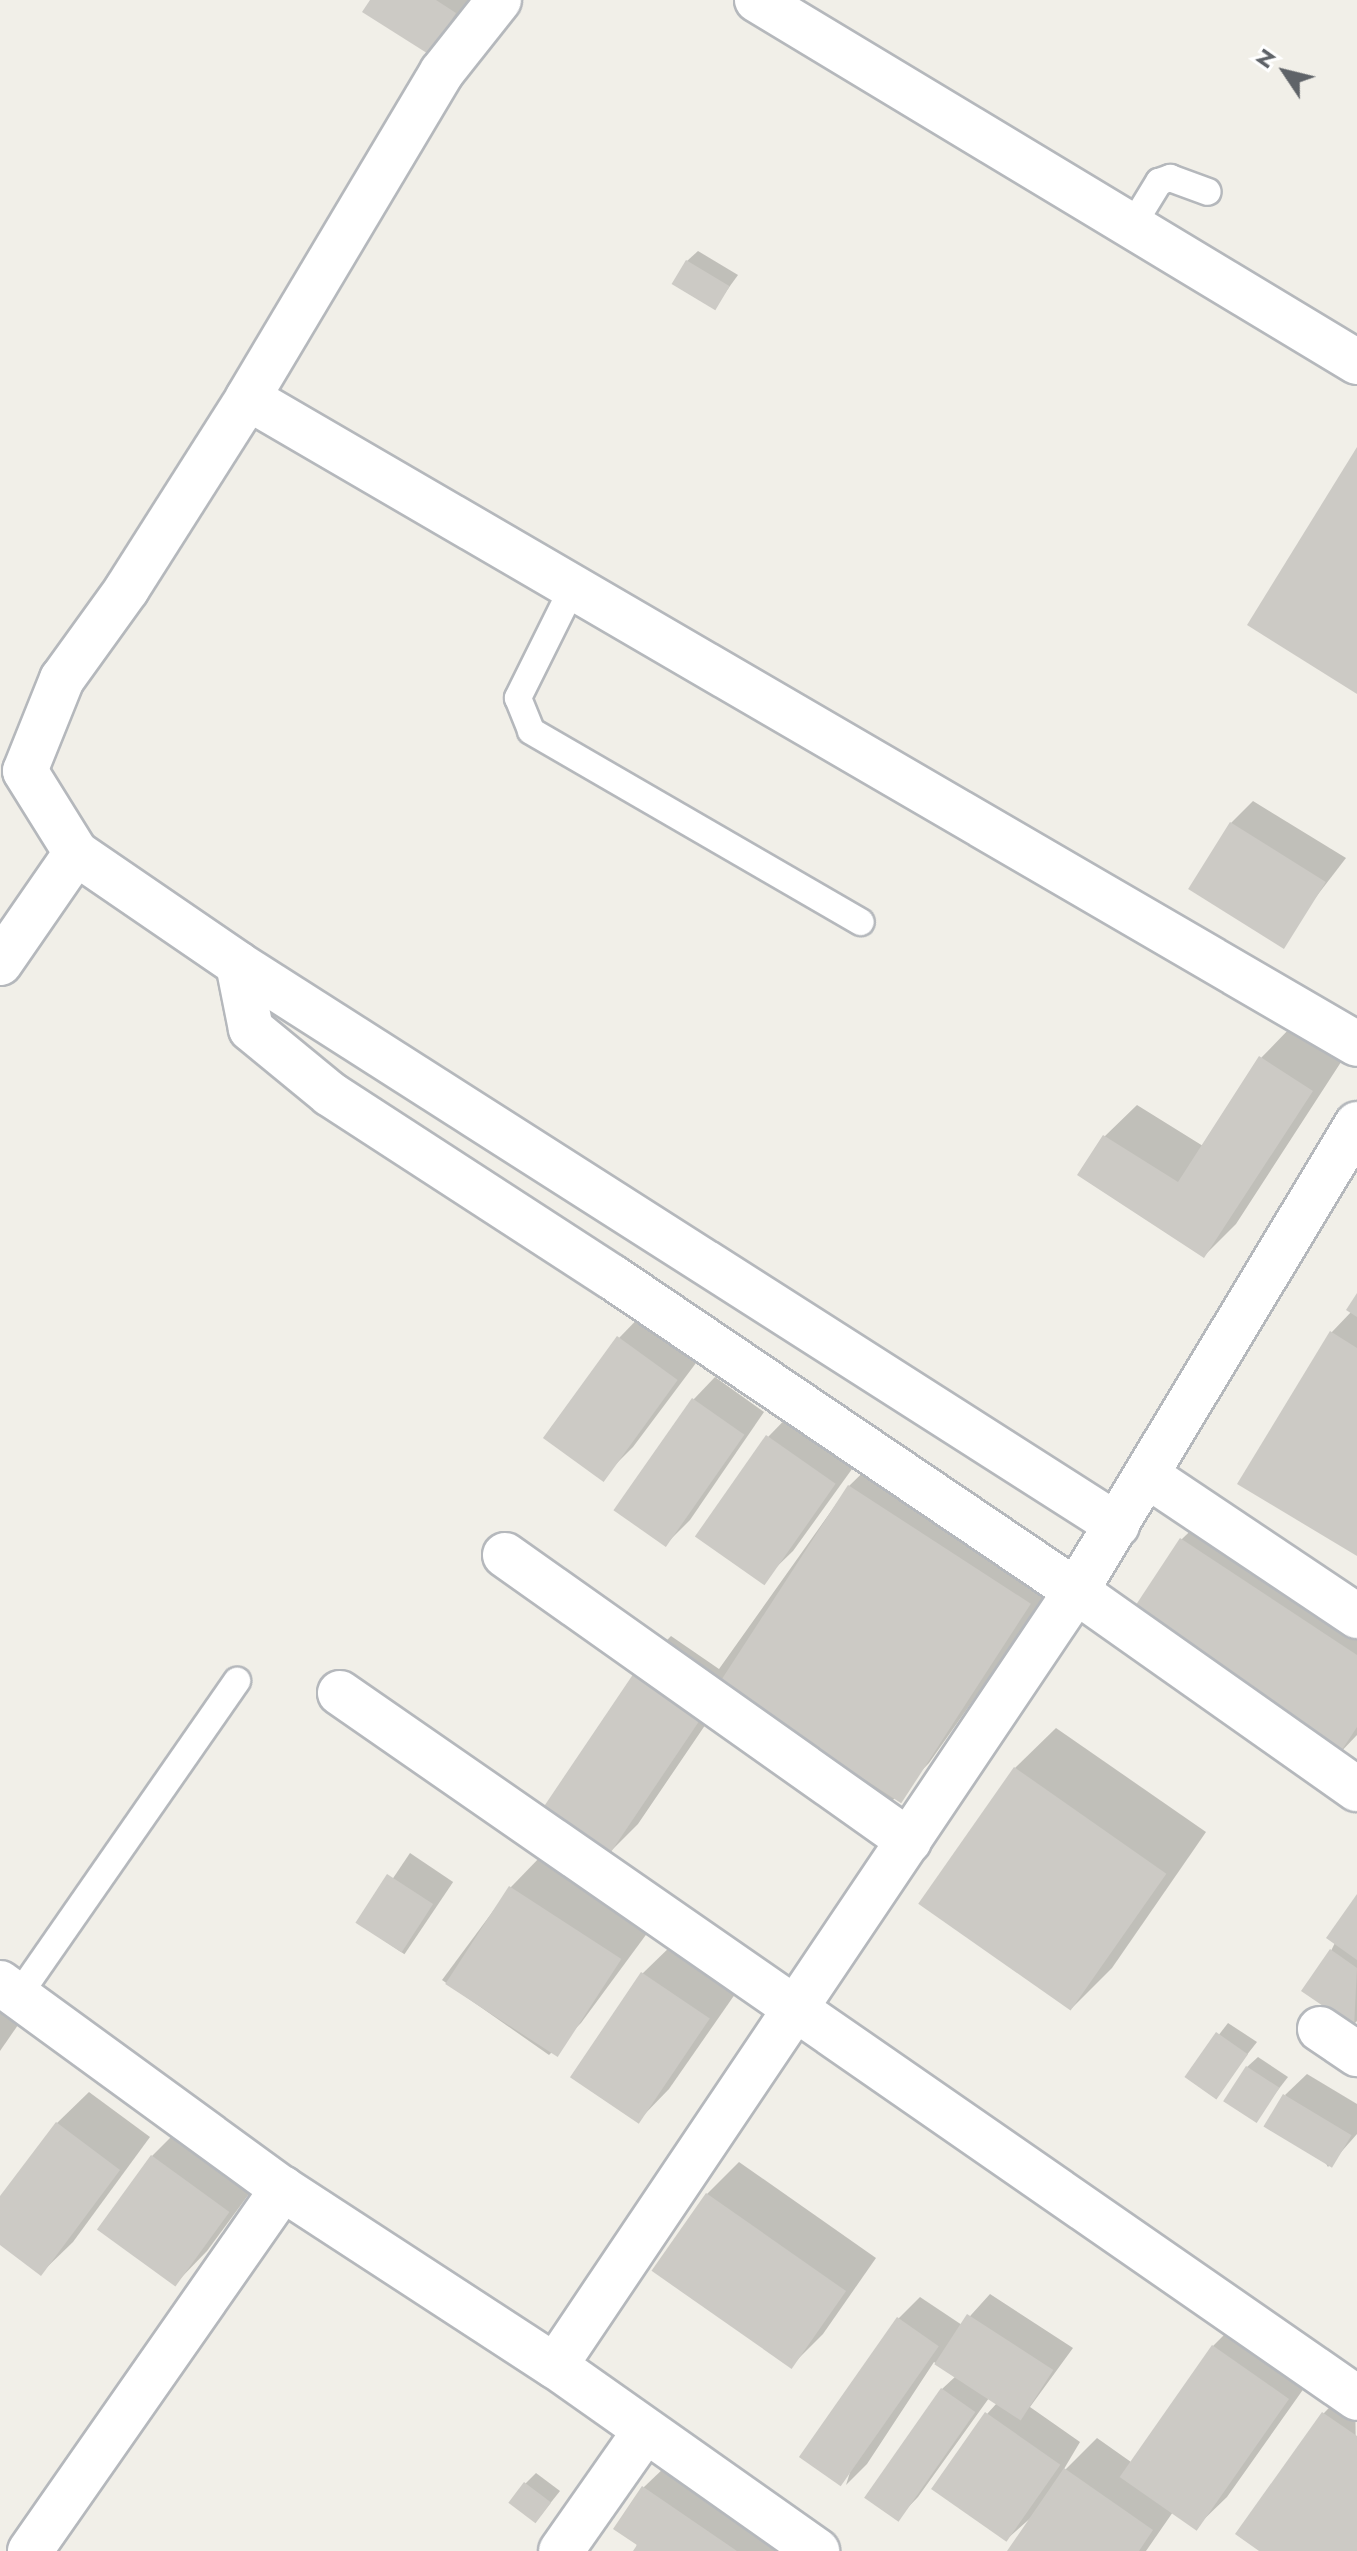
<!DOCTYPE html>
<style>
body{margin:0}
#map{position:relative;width:1357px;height:2551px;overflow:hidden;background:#f1efe8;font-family:Jost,sans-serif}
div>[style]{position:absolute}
.shadow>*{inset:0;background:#0003;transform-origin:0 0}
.building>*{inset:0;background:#cccac5;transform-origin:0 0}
.roads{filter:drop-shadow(2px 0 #b5b8bc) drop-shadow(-2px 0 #b5b8bc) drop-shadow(0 2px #b5b8bc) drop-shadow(0 -2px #b5b8bc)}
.lane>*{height:26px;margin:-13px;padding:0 13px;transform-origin:13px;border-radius:13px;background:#fff}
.street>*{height:44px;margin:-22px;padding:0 22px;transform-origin:22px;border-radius:22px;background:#fff}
.secondary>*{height:44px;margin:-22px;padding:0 22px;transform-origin:22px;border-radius:22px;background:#fff}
span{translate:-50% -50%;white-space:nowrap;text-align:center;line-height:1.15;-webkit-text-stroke:8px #fff;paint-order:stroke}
.north{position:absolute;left:1245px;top:32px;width:80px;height:80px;-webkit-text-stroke:6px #fff;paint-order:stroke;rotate:305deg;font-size:22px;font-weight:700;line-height:32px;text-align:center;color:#5f6368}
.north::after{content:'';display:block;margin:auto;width:28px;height:36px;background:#5f6368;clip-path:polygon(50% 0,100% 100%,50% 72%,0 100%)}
</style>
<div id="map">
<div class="shadow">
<i style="clip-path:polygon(372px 0,471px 0,430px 52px)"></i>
<i style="clip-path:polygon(698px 251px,738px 275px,714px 308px,687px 261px)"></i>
<i style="clip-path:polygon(1253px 801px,1346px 858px,1282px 941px,1231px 823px)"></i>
<i style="clip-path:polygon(1292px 1026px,1343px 1059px,1236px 1224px,1204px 1256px,1080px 1174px,1105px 1136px,1137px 1105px,1203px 1146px,1261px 1058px)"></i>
<i style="clip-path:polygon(1357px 1296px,1357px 1554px,1331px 1333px,1352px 1311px)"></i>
<i style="clip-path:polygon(650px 1306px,708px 1347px,633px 1447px,601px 1479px,619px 1338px)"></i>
<i style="clip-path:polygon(715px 1377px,764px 1412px,690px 1520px,668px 1542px,621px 1512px,694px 1399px)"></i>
<i style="clip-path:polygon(799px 1405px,865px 1451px,793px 1551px,761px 1582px,768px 1437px)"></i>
<i style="clip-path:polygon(890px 1446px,1069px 1564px,929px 1763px,889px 1804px,729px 1690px,638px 1824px,606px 1856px,640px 1668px,671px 1636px,719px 1669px,849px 1486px)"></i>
<i style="clip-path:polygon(1214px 1508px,1357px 1603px,1357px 1735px,1336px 1757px,1129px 1620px,1182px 1539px)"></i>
<i style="clip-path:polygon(1056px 1728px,1206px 1832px,1112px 1968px,1072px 2008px,1015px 1768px)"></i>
<i style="left:410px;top:1853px;width:52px;height:87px;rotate:34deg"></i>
<i style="clip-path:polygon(542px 1855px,651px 1928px,581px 2023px,549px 2055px,442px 1980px,511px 1887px)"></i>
<i style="clip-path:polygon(1357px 1897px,1357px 2021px,1353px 2025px,1331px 1951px)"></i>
<i style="clip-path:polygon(675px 1942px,740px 1987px,669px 2089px,638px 2121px,573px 2076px,643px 1973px)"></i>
<i style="clip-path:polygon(0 1993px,27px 2012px,0 2051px)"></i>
<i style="clip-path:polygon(1228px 2023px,1257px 2042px,1224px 2084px,1187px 2076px)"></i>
<i style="clip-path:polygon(1258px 2057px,1288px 2077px,1254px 2121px,1247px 2067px)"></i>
<i style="clip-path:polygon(1307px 2074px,1357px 2104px,1357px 2134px,1328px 2167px,1285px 2095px)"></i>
<i style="clip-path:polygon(89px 2092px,150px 2137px,73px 2242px,41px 2273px,0 2242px,0 2199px,57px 2123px)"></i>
<i style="clip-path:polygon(184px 2124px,260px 2179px,207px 2251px,176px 2283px,152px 2156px)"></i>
<i style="clip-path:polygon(739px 2162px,876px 2258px,823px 2334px,791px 2366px,654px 2270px,707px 2194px)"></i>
<i style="clip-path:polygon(990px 2294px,1073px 2348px,1030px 2407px,1080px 2442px,1061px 2474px,1097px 2438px,1131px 2462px,1213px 2346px,1245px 2314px,1319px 2367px,1227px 2497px,1195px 2528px,1173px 2512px,1146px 2551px,1010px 2551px,1035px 2514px,1007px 2539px,987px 2414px,997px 2403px,989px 2398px,918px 2497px,897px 2519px,942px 2389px,956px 2376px,934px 2362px,867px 2464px,846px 2485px,898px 2319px,920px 2297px,962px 2325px)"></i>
<i style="clip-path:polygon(1355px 2381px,1357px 2551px,1262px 2551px,1238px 2533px,1324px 2413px)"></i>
<i style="clip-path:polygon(666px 2466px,781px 2551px,636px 2551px,644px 2487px)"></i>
<i style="clip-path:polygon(536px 2473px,560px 2491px,537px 2520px,525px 2484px)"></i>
</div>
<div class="building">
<i style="clip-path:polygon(370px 0,436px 0,456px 13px,430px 55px,362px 12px)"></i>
<i style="left:686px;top:260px;width:51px;height:28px;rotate:31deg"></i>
<i style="clip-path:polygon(1357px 447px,1357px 694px,1247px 625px)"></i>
<i style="left:1230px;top:822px;width:113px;height:79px;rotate:32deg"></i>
<i style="clip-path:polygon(1259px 1056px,1313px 1091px,1204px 1258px,1077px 1175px,1103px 1135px,1178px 1182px)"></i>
<i style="clip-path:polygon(1357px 1293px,1357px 1317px,1346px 1310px)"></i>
<i style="clip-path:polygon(1330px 1331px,1357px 1348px,1357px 1556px,1237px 1484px)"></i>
<i style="left:617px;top:1336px;width:75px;height:126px;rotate:36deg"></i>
<i style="left:692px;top:1398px;width:64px;height:137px;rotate:35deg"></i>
<i style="left:766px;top:1435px;width:85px;height:124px;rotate:35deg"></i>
<i style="left:848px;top:1485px;width:218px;height:238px;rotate:33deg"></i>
<i style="clip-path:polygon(1180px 1538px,1357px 1655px,1357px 1727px,1336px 1759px,1126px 1620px)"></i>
<i style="left:638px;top:1667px;width:81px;height:176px;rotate:34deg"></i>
<i style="left:1014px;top:1767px;width:186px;height:167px;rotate:35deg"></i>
<i style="left:387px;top:1874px;width:55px;height:58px;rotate:33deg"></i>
<i style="left:509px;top:1886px;width:134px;height:117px;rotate:33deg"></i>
<i style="clip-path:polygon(1357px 1894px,1357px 1960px,1326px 1938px)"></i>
<i style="clip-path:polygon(1330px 1949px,1357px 1968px,1354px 2027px,1301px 1991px)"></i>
<i style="left:641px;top:1972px;width:83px;height:127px;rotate:34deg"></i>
<i style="left:1216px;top:2032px;width:39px;height:55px;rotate:35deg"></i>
<i style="left:1246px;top:2066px;width:40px;height:42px;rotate:33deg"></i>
<i style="left:1283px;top:2094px;width:80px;height:38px;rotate:31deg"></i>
<i style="clip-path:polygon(56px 2122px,120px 2170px,41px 2276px,0 2245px,0 2196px)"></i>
<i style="left:151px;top:2155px;width:97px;height:92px;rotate:36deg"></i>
<i style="left:706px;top:2193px;width:171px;height:95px;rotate:35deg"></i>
<i style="left:967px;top:2314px;width:103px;height:60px;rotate:33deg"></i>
<i style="left:897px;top:2317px;width:51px;height:171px;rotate:35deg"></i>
<i style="left:1212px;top:2345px;width:94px;height:161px;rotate:35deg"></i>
<i style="left:941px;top:2388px;width:42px;height:134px;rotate:35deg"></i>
<i style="left:985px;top:2412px;width:92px;height:94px;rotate:35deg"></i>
<i style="clip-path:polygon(1322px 2412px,1357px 2436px,1357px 2551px,1259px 2551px,1235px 2534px)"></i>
<i style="clip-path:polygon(1064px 2468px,1153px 2530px,1139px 2551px,1007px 2551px)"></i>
<i style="left:524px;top:2482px;width:34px;height:26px;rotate:37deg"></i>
<i style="clip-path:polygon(642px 2486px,737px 2551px,633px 2551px,637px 2545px,613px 2529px)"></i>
</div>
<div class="roads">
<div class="lane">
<i style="left:1132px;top:226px;width:52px;rotate:-58.5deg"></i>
<i style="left:1159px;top:182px;width:12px;rotate:-20deg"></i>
<i style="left:1170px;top:178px;width:40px;rotate:20.2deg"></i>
<i style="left:573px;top:587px;width:124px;rotate:116.4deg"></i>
<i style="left:518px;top:698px;width:35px;rotate:68deg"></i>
<i style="left:531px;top:731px;width:381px;rotate:30.1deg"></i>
<i style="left:18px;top:1996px;width:384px;rotate:-55.2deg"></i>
</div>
<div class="street">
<i style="left:499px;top:0;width:92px;rotate:128.4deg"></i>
<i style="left:442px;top:72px;width:379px;rotate:120.8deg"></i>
<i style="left:248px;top:398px;width:226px;rotate:122.4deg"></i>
<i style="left:127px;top:589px;width:111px;rotate:125.8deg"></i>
<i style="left:62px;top:679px;width:99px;rotate:111.9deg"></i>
<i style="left:25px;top:771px;width:97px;rotate:58.1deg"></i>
<i style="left:76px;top:853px;width:196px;rotate:34.4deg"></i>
<i style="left:238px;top:964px;width:66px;rotate:78.7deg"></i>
<i style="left:251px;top:1029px;width:102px;rotate:39.4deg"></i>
<i style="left:330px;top:1094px;width:336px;rotate:33deg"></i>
<i style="left:612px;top:1277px;width:560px;rotate:34.09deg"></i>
<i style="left:1076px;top:1591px;width:344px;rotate:35.2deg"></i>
<i style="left:757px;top:0;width:701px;rotate:31.1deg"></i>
<i style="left:248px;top:398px;width:1283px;rotate:30.22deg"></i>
<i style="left:0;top:963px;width:134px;rotate:-55.4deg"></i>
<i style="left:238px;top:964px;width:1043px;rotate:32.55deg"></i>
<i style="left:1148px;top:1476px;width:252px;rotate:33.8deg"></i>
<i style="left:505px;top:1555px;width:495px;rotate:35.3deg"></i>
<i style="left:340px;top:1693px;width:1237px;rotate:34.73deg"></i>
<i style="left:1320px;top:2029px;width:45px;rotate:34deg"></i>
<i style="left:555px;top:2366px;width:934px;rotate:-56.09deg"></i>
<i style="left:1076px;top:1591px;width:545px;rotate:-58.96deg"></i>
<i style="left:30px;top:2551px;width:442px;rotate:-55.1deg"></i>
<i style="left:561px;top:2551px;width:146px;rotate:-55deg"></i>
</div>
<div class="secondary">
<i style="left:0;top:1983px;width:350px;rotate:36.1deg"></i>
<i style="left:283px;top:2189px;width:325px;rotate:33.1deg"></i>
<i style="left:555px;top:2366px;width:321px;rotate:35.2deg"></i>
</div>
</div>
<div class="north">N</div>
</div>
